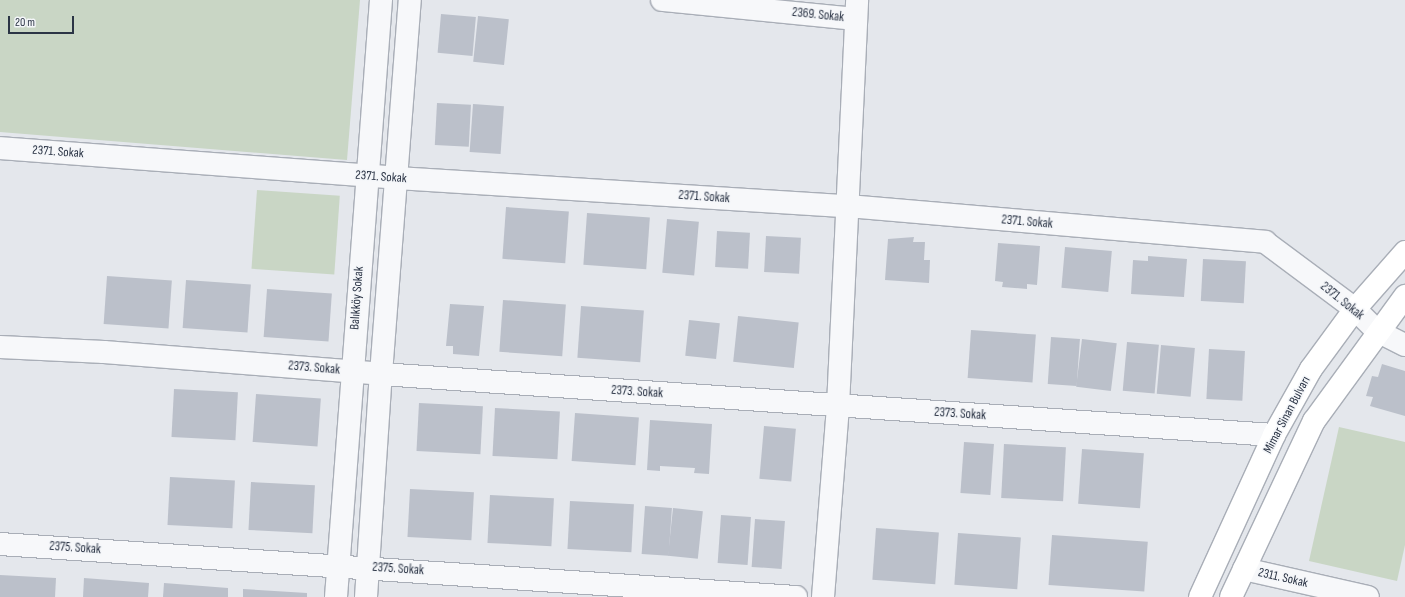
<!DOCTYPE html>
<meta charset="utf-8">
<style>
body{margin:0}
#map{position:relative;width:1405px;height:597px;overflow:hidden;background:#e4e7ec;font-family:"Sofia Sans Condensed",sans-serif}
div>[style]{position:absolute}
.green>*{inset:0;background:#c9d6c5;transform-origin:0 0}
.building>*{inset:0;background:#bbc0ca;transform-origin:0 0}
.roads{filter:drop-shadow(1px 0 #a9aeb7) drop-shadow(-1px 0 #a9aeb7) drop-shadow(0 1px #a9aeb7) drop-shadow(0 -1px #a9aeb7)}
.minor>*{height:22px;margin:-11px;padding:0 11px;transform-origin:11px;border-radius:11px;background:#f7f8fa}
.major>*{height:22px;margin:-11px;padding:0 11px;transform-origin:11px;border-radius:11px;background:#fff}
span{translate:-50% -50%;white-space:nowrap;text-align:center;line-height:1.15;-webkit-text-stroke:3px #f4f6f9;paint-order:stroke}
.street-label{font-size:13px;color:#2b3445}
.scale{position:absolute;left:8px;top:16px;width:66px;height:18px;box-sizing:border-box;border:2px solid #2b3445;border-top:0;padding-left:5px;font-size:12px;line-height:14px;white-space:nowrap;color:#2b3445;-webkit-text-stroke:3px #f4f6f9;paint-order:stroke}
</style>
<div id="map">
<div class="green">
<i style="clip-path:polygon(0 0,360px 0,347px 160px,0 132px)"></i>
<i style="left:257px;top:190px;width:83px;height:79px;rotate:4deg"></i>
<i style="clip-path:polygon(1339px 427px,1405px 442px,1405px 545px,1397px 581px,1309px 561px)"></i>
</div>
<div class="building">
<i style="left:441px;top:14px;width:35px;height:39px;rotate:5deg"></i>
<i style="left:478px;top:16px;width:31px;height:46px;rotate:6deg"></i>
<i style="left:437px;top:103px;width:34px;height:42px;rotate:3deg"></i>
<i style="left:473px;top:104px;width:31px;height:48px;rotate:4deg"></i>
<i style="left:506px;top:207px;width:63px;height:52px;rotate:4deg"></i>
<i style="left:587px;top:213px;width:63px;height:52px;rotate:4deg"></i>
<i style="left:667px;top:219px;width:32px;height:54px;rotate:5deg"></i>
<i style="left:717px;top:231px;width:33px;height:36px;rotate:3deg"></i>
<i style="left:766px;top:236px;width:35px;height:36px;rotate:3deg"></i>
<i style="clip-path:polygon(914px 237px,913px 242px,925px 242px,924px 260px,930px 260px,929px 283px,885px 280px,888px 239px)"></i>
<i style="clip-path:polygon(998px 243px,1040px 246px,1037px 285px,1027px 284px,1027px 289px,1002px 287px,1003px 282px,995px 281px)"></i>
<i style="left:1065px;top:247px;width:47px;height:41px;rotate:5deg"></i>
<i style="clip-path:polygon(1148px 256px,1187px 259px,1184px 297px,1131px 294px,1133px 260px,1148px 261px)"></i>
<i style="left:1203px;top:259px;width:43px;height:42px;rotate:3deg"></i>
<i style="left:107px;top:276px;width:65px;height:48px;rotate:4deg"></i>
<i style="left:186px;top:280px;width:65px;height:48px;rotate:4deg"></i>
<i style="left:267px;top:289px;width:65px;height:48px;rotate:4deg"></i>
<i style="left:503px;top:300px;width:63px;height:52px;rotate:4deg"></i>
<i style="clip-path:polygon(450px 304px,484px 306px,479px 356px,453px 354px,453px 346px,446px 346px)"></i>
<i style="left:581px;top:306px;width:63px;height:52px;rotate:4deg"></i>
<i style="left:738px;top:316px;width:61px;height:46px;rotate:6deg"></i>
<i style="left:689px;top:320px;width:31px;height:36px;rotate:6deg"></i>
<i style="left:971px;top:330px;width:65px;height:48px;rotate:4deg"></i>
<i style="left:1051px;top:337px;width:29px;height:47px;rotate:4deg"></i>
<i style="left:1082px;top:339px;width:35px;height:48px;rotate:7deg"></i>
<i style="left:1127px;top:342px;width:32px;height:49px;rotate:5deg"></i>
<i style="left:1161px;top:345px;width:34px;height:49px;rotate:5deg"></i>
<i style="left:1209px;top:349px;width:36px;height:50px;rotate:3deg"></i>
<i style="clip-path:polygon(1382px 364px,1405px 371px,1405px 416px,1370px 406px,1373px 397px,1366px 396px,1372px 376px,1378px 377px)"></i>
<i style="left:174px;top:389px;width:64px;height:48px;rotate:3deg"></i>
<i style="left:256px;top:394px;width:65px;height:48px;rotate:4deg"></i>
<i style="left:419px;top:403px;width:64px;height:48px;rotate:3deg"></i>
<i style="left:495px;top:408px;width:65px;height:48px;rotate:3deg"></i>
<i style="left:575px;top:413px;width:64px;height:48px;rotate:4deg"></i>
<i style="clip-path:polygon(650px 420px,712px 424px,709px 474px,694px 473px,695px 468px,660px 466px,660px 471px,647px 470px)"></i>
<i style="left:764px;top:426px;width:32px;height:53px;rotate:5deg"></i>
<i style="left:964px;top:442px;width:30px;height:51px;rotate:4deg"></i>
<i style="left:1004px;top:444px;width:62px;height:54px;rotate:3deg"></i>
<i style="left:1082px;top:449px;width:62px;height:55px;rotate:4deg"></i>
<i style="left:170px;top:477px;width:65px;height:48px;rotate:3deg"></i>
<i style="left:251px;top:482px;width:64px;height:48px;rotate:3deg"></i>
<i style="left:410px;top:489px;width:64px;height:48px;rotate:3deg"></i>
<i style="left:490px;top:495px;width:64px;height:48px;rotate:3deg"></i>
<i style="left:570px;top:501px;width:64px;height:48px;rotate:3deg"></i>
<i style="left:645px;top:506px;width:27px;height:48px;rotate:4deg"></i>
<i style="left:673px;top:508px;width:30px;height:48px;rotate:6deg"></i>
<i style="left:721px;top:515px;width:30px;height:48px;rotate:4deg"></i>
<i style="left:755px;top:519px;width:30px;height:48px;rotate:4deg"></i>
<i style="left:876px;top:528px;width:63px;height:52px;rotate:4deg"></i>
<i style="left:958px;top:533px;width:63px;height:52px;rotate:4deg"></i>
<i style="left:1052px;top:535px;width:96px;height:50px;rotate:4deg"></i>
<i style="clip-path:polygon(0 575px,56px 578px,55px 597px,0 597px)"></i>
<i style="clip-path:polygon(84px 578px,149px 583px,148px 597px,83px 597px)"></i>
<i style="clip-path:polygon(164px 583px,228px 588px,228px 597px,163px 597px)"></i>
<i style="clip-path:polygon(243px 589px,307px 593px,307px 597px,243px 597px)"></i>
</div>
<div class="roads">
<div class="minor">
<i style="left:662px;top:0;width:194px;rotate:5.6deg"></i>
<i style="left:0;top:148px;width:397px;rotate:4.3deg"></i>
<i style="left:396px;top:178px;width:452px;rotate:3.6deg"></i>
<i style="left:847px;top:206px;width:420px;rotate:4.9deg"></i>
<i style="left:1265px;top:242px;width:112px;rotate:36.7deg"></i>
<i style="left:1355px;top:309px;width:31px;rotate:45deg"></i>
<i style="left:1377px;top:331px;width:31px;rotate:27deg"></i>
<i style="left:0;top:347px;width:104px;rotate:2.8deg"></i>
<i style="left:104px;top:352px;width:278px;rotate:4.5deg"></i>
<i style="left:381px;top:374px;width:895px;rotate:3.91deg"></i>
<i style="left:0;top:544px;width:798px;rotate:3.81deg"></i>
<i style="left:1244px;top:569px;width:127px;rotate:12.7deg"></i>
<i style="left:336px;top:597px;width:599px;rotate:-85.69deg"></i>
<i style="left:366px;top:597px;width:224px;rotate:-86.2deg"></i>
<i style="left:381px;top:374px;width:375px;rotate:-85.6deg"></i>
<i style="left:823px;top:597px;width:192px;rotate:-85.5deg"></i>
<i style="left:838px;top:406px;width:406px;rotate:-87.3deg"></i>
</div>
<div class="major">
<i style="left:1200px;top:597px;width:178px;rotate:-65.4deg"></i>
<i style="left:1274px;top:435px;width:76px;rotate:-60.7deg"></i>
<i style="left:1311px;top:369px;width:74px;rotate:-53.7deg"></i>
<i style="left:1355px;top:309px;width:76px;rotate:-48.7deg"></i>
<i style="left:1231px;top:597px;width:195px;rotate:-64.8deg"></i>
<i style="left:1314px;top:421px;width:155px;rotate:-53.9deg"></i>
</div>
</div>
<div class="street-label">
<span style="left:818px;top:15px;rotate:6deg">2369. Sokak</span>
<span style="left:58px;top:152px;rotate:4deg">2371. Sokak</span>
<span style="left:381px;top:177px;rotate:4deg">2371. Sokak</span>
<span style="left:704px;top:197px;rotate:4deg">2371. Sokak</span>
<span style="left:1027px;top:222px;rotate:5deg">2371. Sokak</span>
<span style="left:357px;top:298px;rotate:-86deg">Balıkköy Sokak</span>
<span style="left:1342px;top:301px;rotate:39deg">2371. Sokak</span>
<span style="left:314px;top:368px;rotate:5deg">2373. Sokak</span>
<span style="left:637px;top:392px;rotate:4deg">2373. Sokak</span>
<span style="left:960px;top:414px;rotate:4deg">2373. Sokak</span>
<span style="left:1287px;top:415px;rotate:-62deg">Mimar Sinan Bulvarı</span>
<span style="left:75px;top:548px;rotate:4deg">2375. Sokak</span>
<span style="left:398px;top:569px;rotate:4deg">2375. Sokak</span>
<span style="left:1283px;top:578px;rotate:13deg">2311. Sokak</span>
</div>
<div class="scale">20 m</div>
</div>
